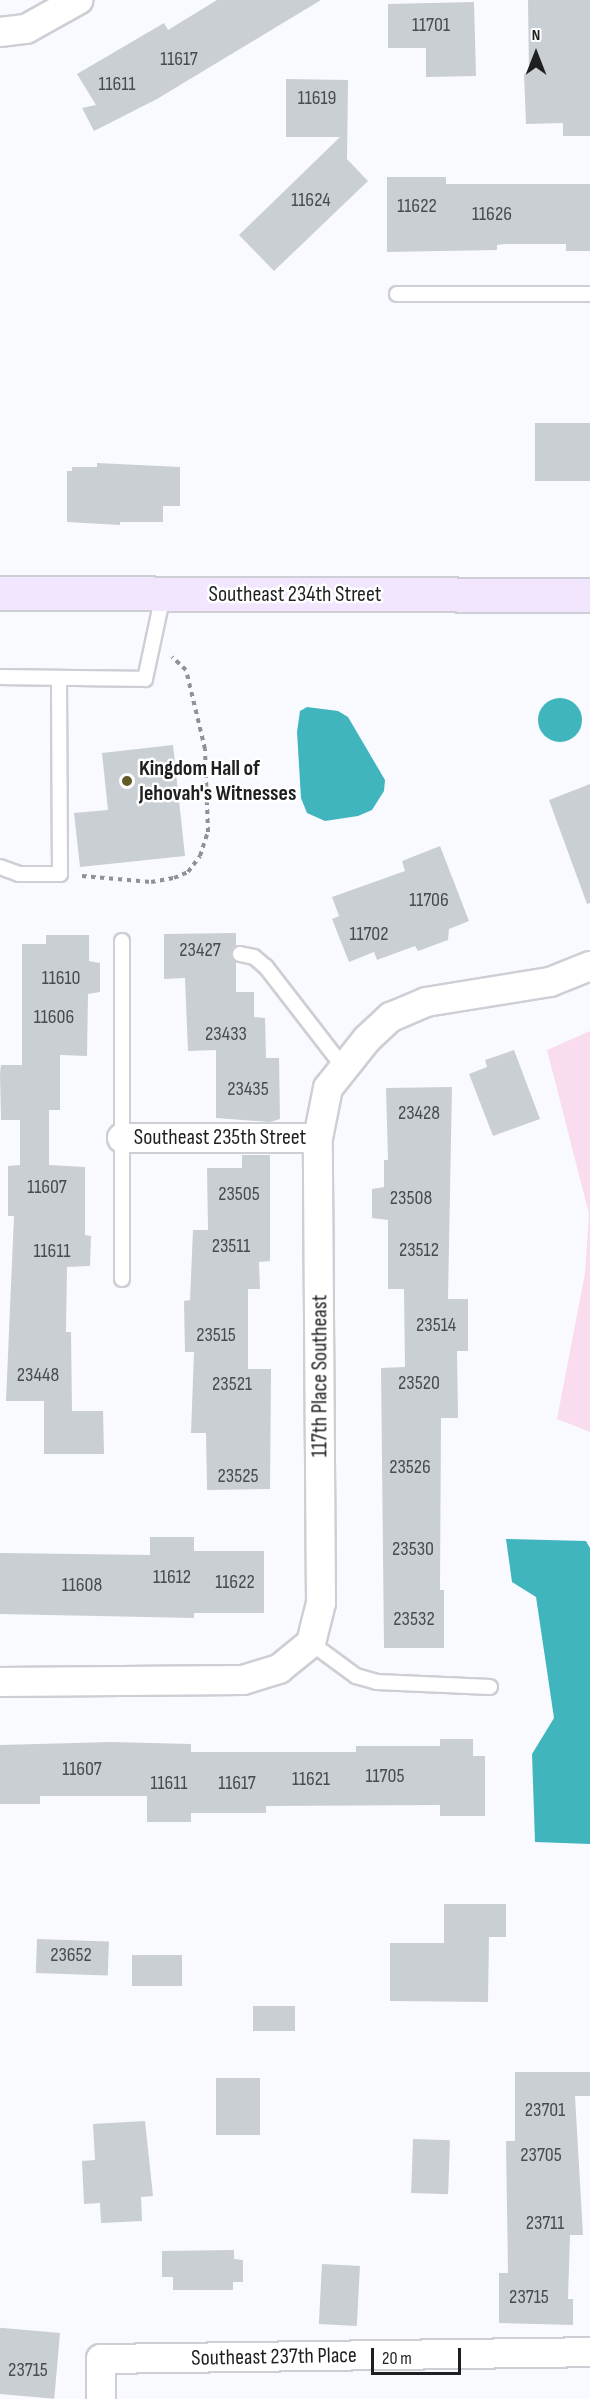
<!DOCTYPE html>
<style>
body{margin:0}
#map{position:relative;width:590px;height:2399px;overflow:hidden;background:#f9faff;font-family:"Sofia Sans Condensed",sans-serif}
div>[style]{position:absolute}
.green>*{inset:0;background:#f9ddee}
.water>*{inset:0;background:#40b5be}
.round{border-radius:50%}
.building>*{inset:0;background:#cacfd3;transform-origin:0 0}
.path>*{height:4px;margin-top:-2px;transform-origin:0;background:repeating-linear-gradient(90deg,#909195 0 4.5px,transparent 0 9px)}
.roads{filter:drop-shadow(2px 0 #cdcfd4) drop-shadow(-2px 0 #cdcfd4) drop-shadow(0 2px #cdcfd4) drop-shadow(0 -2px #cdcfd4)}
.lane>*{height:14px;margin:-7px;padding:0 7px;transform-origin:7px;border-radius:7px;background:#fff}
.street>*{height:28px;margin:-14px;padding:0 14px;transform-origin:14px;border-radius:14px;background:#fff}
.secondary>*{height:33px;margin:-16.5px;padding:0 16.5px;transform-origin:16.5px;border-radius:16.5px;background:#f1e6fd}
.dots>*{width:16px;height:16px;translate:-50% -50%;box-sizing:border-box;border:3px solid #fff;border-radius:50%}
span{translate:-50% -50%;white-space:nowrap;text-align:center;line-height:1.15;-webkit-text-stroke:5px #fff;paint-order:stroke}
.number-label{font-size:20px;color:#494b4d}
.number-label span{-webkit-text-stroke-width:0}
.street-label{font-size:22px;color:#1e1f20}
.poi-label{font-size:22px;color:#1e1f20;font-weight:700}
.left{translate:0 -50%;text-align:left}
.north{position:absolute;left:506px;top:24px;width:60px;height:60px;-webkit-text-stroke:4px #fff;paint-order:stroke;rotate:0deg;font-size:16px;font-weight:700;line-height:24px;text-align:center;color:#1e1f20}
.north::after{content:'';display:block;margin:auto;width:21px;height:27px;background:#1e1f20;clip-path:polygon(50% 0,100% 100%,50% 72%,0 100%)}
.scale{position:absolute;left:371px;top:2348px;width:90px;height:27px;box-sizing:border-box;border:3px solid #1e1f20;border-top:0;padding-left:8px;font-size:18px;line-height:21px;white-space:nowrap;color:#1e1f20;-webkit-text-stroke:4px #fff;paint-order:stroke}
</style>
<div id="map">
<div class="green">
<i style="clip-path:polygon(590px 1031px,590px 1432px,557px 1419px,585px 1273px,589px 1214px,547px 1050px)"></i>
</div>
<div class="water">
<i class="round" style="left:538px;top:698px;width:44px;height:44px"></i>
<i style="clip-path:polygon(307px 707px,338px 711px,348px 717px,385px 780px,384px 791px,372px 810px,358px 816px,325px 821px,307px 813px,301px 798px,297px 732px,300px 711px)"></i>
<i style="clip-path:polygon(506px 1539px,586px 1541px,590px 1548px,590px 1844px,535px 1842px,532px 1754px,554px 1718px,536px 1597px,512px 1582px)"></i>
</div>
<div class="building">
<i style="clip-path:polygon(217px 0,321px 0,157px 99px,94px 131px,82px 108px,96px 105px,77px 74px,164px 23px,168px 30px)"></i>
<i style="clip-path:polygon(528px 0,590px 0,590px 136px,563px 136px,563px 123px,526px 124px,524px 74px,529px 73px)"></i>
<i style="clip-path:polygon(474px 2px,476px 76px,426px 77px,426px 48px,388px 48px,388px 4px)"></i>
<i style="clip-path:polygon(286px 79px,348px 80px,347px 159px,368px 181px,274px 271px,239px 235px,340px 137px,286px 137px)"></i>
<i style="clip-path:polygon(387px 177px,446px 177px,446px 184px,590px 184px,590px 251px,566px 251px,566px 244px,505px 244px,497px 245px,497px 250px,387px 252px)"></i>
<i style="left:590px;top:423px;width:58px;height:55px;rotate:90deg"></i>
<i style="clip-path:polygon(97px 463px,180px 467px,180px 506px,163px 506px,163px 522px,120px 522px,120px 525px,67px 522px,67px 471px,72px 471px,72px 467px,97px 467px)"></i>
<i style="clip-path:polygon(173px 745px,185px 856px,80px 867px,74px 813px,108px 810px,102px 753px)"></i>
<i style="clip-path:polygon(590px 784px,590px 903px,587px 904px,549px 800px)"></i>
<i style="clip-path:polygon(440px 846px,469px 921px,449px 929px,448px 940px,418px 951px,415px 946px,377px 960px,374px 952px,349px 962px,332px 919px,339px 916px,332px 897px,405px 871px,402px 861px)"></i>
<i style="clip-path:polygon(236px 933px,236px 946px,231px 953px,236px 962px,236px 992px,254px 992px,254px 1017px,265px 1018px,266px 1058px,279px 1058px,280px 1119px,270px 1122px,216px 1118px,216px 1050px,188px 1051px,185px 978px,164px 979px,164px 934px)"></i>
<i style="clip-path:polygon(46px 935px,89px 935px,89px 961px,100px 963px,100px 992px,88px 994px,87px 1056px,60px 1055px,60px 1110px,49px 1110px,49px 1165px,85px 1167px,85px 1235px,91px 1236px,90px 1266px,67px 1267px,66px 1332px,71px 1332px,72px 1411px,103px 1411px,104px 1454px,44px 1454px,44px 1401px,6px 1401px,14px 1216px,8px 1216px,8px 1166px,20px 1165px,20px 1120px,1px 1120px,0 1073px,1px 1065px,22px 1065px,22px 944px,46px 944px)"></i>
<i style="clip-path:polygon(514px 1050px,540px 1119px,493px 1136px,469px 1074px,487px 1067px,485px 1060px)"></i>
<i style="clip-path:polygon(452px 1087px,448px 1299px,468px 1299px,468px 1351px,457px 1351px,458px 1418px,441px 1418px,440px 1590px,444px 1590px,444px 1648px,384px 1648px,381px 1368px,405px 1367px,404px 1289px,388px 1289px,388px 1220px,372px 1218px,372px 1189px,384px 1187px,384px 1160px,388px 1160px,386px 1088px)"></i>
<i style="clip-path:polygon(242px 1155px,270px 1155px,270px 1261px,259px 1262px,260px 1289px,248px 1289px,248px 1369px,271px 1369px,270px 1489px,207px 1490px,206px 1433px,191px 1433px,194px 1352px,185px 1352px,184px 1301px,190px 1300px,193px 1230px,208px 1230px,207px 1168px,242px 1168px)"></i>
<i style="clip-path:polygon(150px 1537px,194px 1537px,194px 1551px,264px 1551px,264px 1613px,194px 1613px,194px 1618px,0 1614px,0 1553px,150px 1555px)"></i>
<i style="clip-path:polygon(440px 1739px,473px 1739px,473px 1756px,485px 1756px,485px 1816px,440px 1816px,440px 1805px,266px 1806px,266px 1813px,191px 1813px,191px 1822px,147px 1822px,147px 1796px,40px 1796px,40px 1804px,0 1804px,0 1745px,111px 1742px,191px 1744px,191px 1752px,356px 1752px,356px 1746px,440px 1746px)"></i>
<i style="clip-path:polygon(444px 1904px,506px 1904px,506px 1937px,489px 1937px,488px 2002px,390px 2001px,390px 1943px,444px 1943px)"></i>
<i style="left:37px;top:1939px;width:72px;height:34px;rotate:2deg"></i>
<i style="left:132px;top:1955px;width:50px;height:31px"></i>
<i style="left:253px;top:2006px;width:42px;height:25px"></i>
<i style="clip-path:polygon(515px 2072px,590px 2072px,590px 2096px,575px 2096px,583px 2235px,570px 2235px,568px 2299px,573px 2299px,573px 2325px,499px 2323px,499px 2273px,508px 2273px,506px 2141px,515px 2141px)"></i>
<i style="left:216px;top:2078px;width:44px;height:57px"></i>
<i style="clip-path:polygon(145px 2121px,153px 2196px,141px 2197px,142px 2221px,101px 2223px,100px 2203px,84px 2204px,82px 2161px,95px 2160px,93px 2124px)"></i>
<i style="left:413px;top:2139px;width:37px;height:54px;rotate:2deg"></i>
<i style="clip-path:polygon(234px 2250px,234px 2259px,243px 2260px,243px 2282px,233px 2282px,233px 2290px,173px 2290px,173px 2277px,162px 2277px,162px 2251px)"></i>
<i style="left:322px;top:2264px;width:38px;height:60px;rotate:3deg"></i>
<i style="left:60px;top:2333px;width:66px;height:60px;rotate:95deg"></i>
</div>
<div class="path">
<i style="left:82px;top:876px;width:69px;rotate:5deg"></i>
<i style="left:151px;top:882px;width:23px;rotate:-10deg"></i>
<i style="left:174px;top:878px;width:15px;rotate:-23deg"></i>
<i style="left:188px;top:872px;width:20px;rotate:-53deg"></i>
<i style="left:200px;top:856px;width:25px;rotate:-72deg"></i>
<i style="left:208px;top:832px;width:83px;rotate:-92.1deg"></i>
<i style="left:205px;top:749px;width:81px;rotate:-103.5deg"></i>
<i style="left:186px;top:670px;width:19px;rotate:-137deg"></i>
</div>
<div class="roads">
<div class="lane">
<i style="left:397px;top:294px;width:193px"></i>
<i style="left:0;top:677px;width:145px;rotate:0.8deg"></i>
<i style="left:145px;top:679px;width:86px;rotate:-77.9deg"></i>
<i style="left:0;top:867px;width:20px;rotate:20deg"></i>
<i style="left:19px;top:874px;width:41px"></i>
<i style="left:60px;top:874px;width:196px;rotate:-90.3deg"></i>
<i style="left:240px;top:954px;width:14px;rotate:12deg"></i>
<i style="left:254px;top:957px;width:16px;rotate:40deg"></i>
<i style="left:266px;top:967px;width:128px;rotate:52.3deg"></i>
<i style="left:122px;top:1279px;width:338px;rotate:-90deg"></i>
<i style="left:311px;top:1643px;width:56px;rotate:36.3deg"></i>
<i style="left:356px;top:1676px;width:22px;rotate:16deg"></i>
<i style="left:377px;top:1682px;width:113px;rotate:2.5deg"></i>
</div>
<div class="street">
<i style="left:0;top:32px;width:26px;rotate:-7deg"></i>
<i style="left:26px;top:29px;width:60px;rotate:-29.1deg"></i>
<i style="left:122px;top:1138px;width:196px"></i>
<i style="left:0;top:1682px;width:243px;rotate:-0.5deg"></i>
<i style="left:243px;top:1680px;width:38px;rotate:-17deg"></i>
<i style="left:279px;top:1669px;width:41px;rotate:-39.1deg"></i>
<i style="left:311px;top:1643px;width:41px;rotate:-76deg"></i>
<i style="left:321px;top:1603px;width:465px;rotate:-90.4deg"></i>
<i style="left:318px;top:1138px;width:51px;rotate:-78.7deg"></i>
<i style="left:328px;top:1088px;width:63px;rotate:-51.5deg"></i>
<i style="left:367px;top:1039px;width:33px;rotate:-43deg"></i>
<i style="left:391px;top:1017px;width:38px;rotate:-23deg"></i>
<i style="left:426px;top:1002px;width:126px;rotate:-9.2deg"></i>
<i style="left:550px;top:982px;width:43px;rotate:-21.8deg"></i>
<i style="left:101px;top:2399px;width:40px;rotate:-90deg"></i>
<i style="left:101px;top:2359px;width:489px;rotate:-0.8deg"></i>
</div>
<div class="secondary">
<i style="left:0;top:593px;width:590px;rotate:0.19deg"></i>
</div>
</div>
<div class="dots">
<i style="left:127px;top:781px;background:#635926"></i>
</div>
<div class="number-label">
<span style="left:431px;top:25px">11701</span>
<span style="left:179px;top:59px">11617</span>
<span style="left:117px;top:84px">11611</span>
<span style="left:317px;top:98px">11619</span>
<span style="left:311px;top:200px">11624</span>
<span style="left:417px;top:206px">11622</span>
<span style="left:492px;top:214px">11626</span>
<span style="left:429px;top:900px">11706</span>
<span style="left:369px;top:934px">11702</span>
<span style="left:200px;top:950px">23427</span>
<span style="left:61px;top:978px">11610</span>
<span style="left:54px;top:1017px">11606</span>
<span style="left:226px;top:1034px">23433</span>
<span style="left:248px;top:1089px">23435</span>
<span style="left:419px;top:1113px">23428</span>
<span style="left:47px;top:1187px">11607</span>
<span style="left:239px;top:1194px">23505</span>
<span style="left:411px;top:1198px">23508</span>
<span style="left:231px;top:1246px">23511</span>
<span style="left:419px;top:1250px">23512</span>
<span style="left:52px;top:1251px">11611</span>
<span style="left:436px;top:1325px">23514</span>
<span style="left:216px;top:1335px">23515</span>
<span style="left:38px;top:1375px">23448</span>
<span style="left:419px;top:1383px">23520</span>
<span style="left:232px;top:1384px">23521</span>
<span style="left:410px;top:1467px">23526</span>
<span style="left:238px;top:1476px">23525</span>
<span style="left:413px;top:1549px">23530</span>
<span style="left:172px;top:1577px">11612</span>
<span style="left:235px;top:1582px">11622</span>
<span style="left:82px;top:1585px">11608</span>
<span style="left:414px;top:1619px">23532</span>
<span style="left:82px;top:1769px">11607</span>
<span style="left:385px;top:1776px">11705</span>
<span style="left:311px;top:1779px">11621</span>
<span style="left:169px;top:1783px">11611</span>
<span style="left:237px;top:1783px">11617</span>
<span style="left:71px;top:1955px">23652</span>
<span style="left:545px;top:2110px">23701</span>
<span style="left:541px;top:2155px">23705</span>
<span style="left:545px;top:2223px">23711</span>
<span style="left:529px;top:2297px">23715</span>
<span style="left:28px;top:2370px">23715</span>
</div>
<div class="street-label">
<span style="left:295px;top:595px">Southeast 234th Street</span>
<span style="left:220px;top:1138px">Southeast 235th Street</span>
<span style="left:320px;top:1376px;rotate:-90deg">117th Place Southeast</span>
<span style="left:274px;top:2357px;rotate:-1deg">Southeast 237th Place</span>
</div>
<div class="poi-label">
<span class="left" style="left:139px;top:781px">Kingdom Hall of<br>Jehovah's Witnesses</span>
</div>
<div class="north">N</div>
<div class="scale">20 m</div>
</div>
